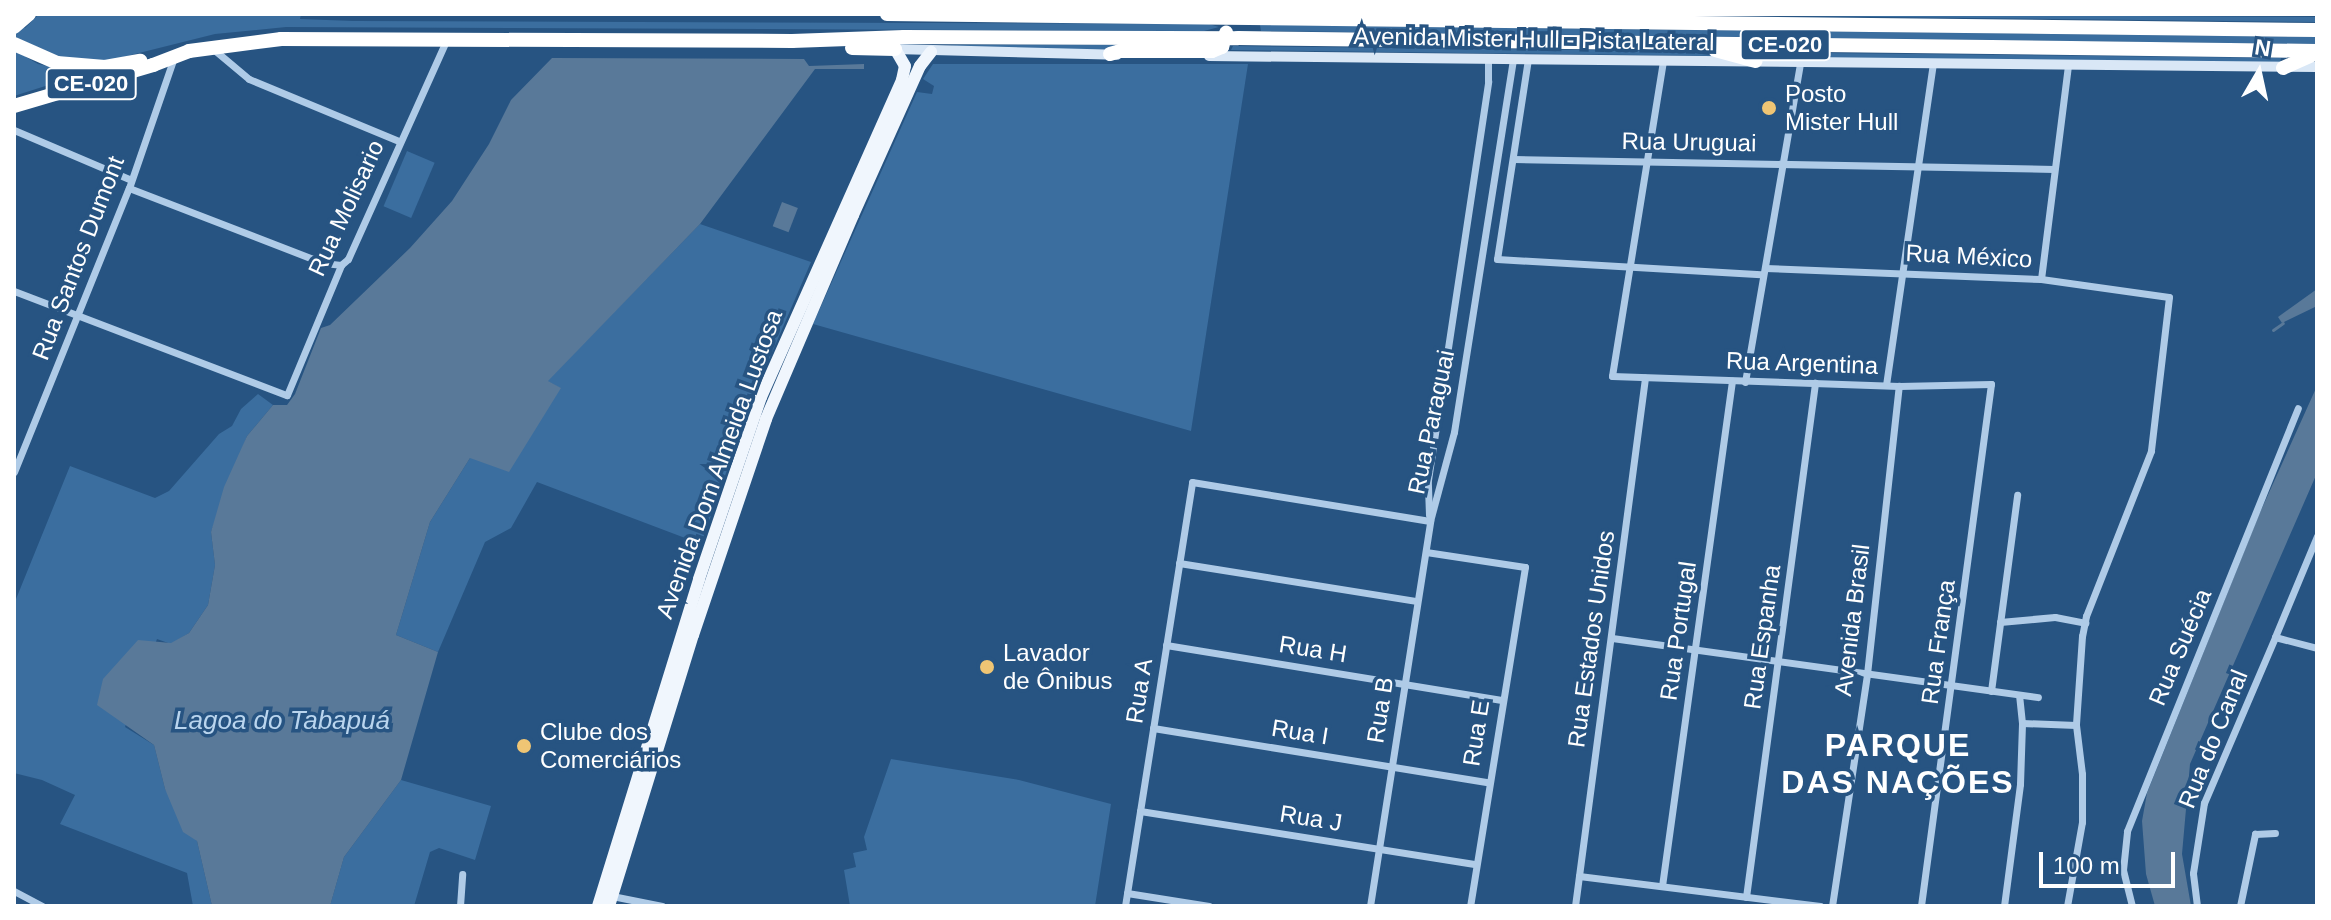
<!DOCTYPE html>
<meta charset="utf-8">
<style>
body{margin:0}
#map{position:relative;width:2331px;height:920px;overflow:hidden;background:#275482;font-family:Arial,sans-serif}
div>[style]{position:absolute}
.green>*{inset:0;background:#3b6e9f;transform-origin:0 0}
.water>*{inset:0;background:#597999;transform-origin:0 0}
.stream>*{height:3px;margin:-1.5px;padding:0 1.5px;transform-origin:1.5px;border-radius:1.5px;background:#597999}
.street>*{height:7px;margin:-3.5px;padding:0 3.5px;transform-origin:3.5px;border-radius:3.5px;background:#afcbe7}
.secondary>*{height:10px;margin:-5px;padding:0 5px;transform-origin:5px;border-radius:5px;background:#d9e7f6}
.primary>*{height:12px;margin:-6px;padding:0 6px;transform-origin:6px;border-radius:6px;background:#f0f6fd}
.highway>*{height:14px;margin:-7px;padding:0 7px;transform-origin:7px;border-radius:7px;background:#fff}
.dots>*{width:22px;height:22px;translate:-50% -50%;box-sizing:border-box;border:4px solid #275482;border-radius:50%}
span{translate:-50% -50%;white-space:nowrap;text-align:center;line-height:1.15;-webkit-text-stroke:7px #275482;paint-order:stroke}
.shield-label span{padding:2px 6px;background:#275482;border:2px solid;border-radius:6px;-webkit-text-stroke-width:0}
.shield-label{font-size:22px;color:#fff;font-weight:700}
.street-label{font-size:24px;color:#fff}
.poi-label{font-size:24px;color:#fff}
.left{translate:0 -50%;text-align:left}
.water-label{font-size:26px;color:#bad5ee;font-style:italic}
.district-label{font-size:32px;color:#fff;font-weight:700;letter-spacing:2px}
.frame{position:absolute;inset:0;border:16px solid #fff;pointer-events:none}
.north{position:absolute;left:2219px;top:32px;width:80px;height:80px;-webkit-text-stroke:6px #275482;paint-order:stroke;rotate:9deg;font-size:22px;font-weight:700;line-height:32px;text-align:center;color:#fff}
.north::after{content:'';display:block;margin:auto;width:28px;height:36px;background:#fff;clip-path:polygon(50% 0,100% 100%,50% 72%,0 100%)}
.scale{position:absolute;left:2039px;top:852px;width:136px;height:36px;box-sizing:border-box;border:4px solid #fff;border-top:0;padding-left:10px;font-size:24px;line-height:28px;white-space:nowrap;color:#fff;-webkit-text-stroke:6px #275482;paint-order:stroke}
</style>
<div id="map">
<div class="green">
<i style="clip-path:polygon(39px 14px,301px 14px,300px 19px,353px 21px,1209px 24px,1219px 27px,1204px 31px,286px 27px,215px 34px,107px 61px,61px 57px,14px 37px,14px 19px,25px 28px)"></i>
<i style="clip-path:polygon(1709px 14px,2317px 17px,2317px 22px,1711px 15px)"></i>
<i style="clip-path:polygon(1260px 25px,2317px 37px,2317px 44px,1261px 31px)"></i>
<i style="clip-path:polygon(1211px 45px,1095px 50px,945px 46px,957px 45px)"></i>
<i style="clip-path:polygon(1233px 46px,1677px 51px,1718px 56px,1231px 50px)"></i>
<i style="clip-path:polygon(14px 50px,38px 64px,83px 74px,14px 96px)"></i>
<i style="clip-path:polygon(1744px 52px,2281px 58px,2280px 64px,1812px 58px)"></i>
<i style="clip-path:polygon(933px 64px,1248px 64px,1191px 431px,813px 324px,917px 92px,932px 94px,934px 86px,923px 79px)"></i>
<i style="left:407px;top:151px;width:30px;height:60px;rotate:23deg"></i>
<i style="clip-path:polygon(700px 224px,811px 262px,755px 392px,748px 395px,751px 402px,701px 544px,537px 482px,511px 528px,485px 542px,438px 652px,396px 635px,430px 522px,470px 458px,560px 388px,547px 381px)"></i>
<i style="clip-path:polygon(258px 394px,273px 405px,247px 436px,211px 532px,215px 565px,208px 605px,189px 633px,171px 644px,157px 639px,125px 727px,154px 745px,165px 789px,197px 841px,212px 906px,193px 906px,187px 873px,60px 824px,75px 795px,42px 780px,14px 773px,14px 604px,70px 466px,155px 498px,169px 491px,219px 434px,232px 426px,241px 409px)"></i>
<i style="clip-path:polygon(891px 759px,1019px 780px,1111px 804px,1095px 906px,850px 906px,844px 870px,856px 867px,853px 853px,867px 850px,864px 837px)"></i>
<i style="clip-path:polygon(401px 780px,491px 806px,475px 860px,439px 848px,430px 852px,414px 906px,330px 906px,344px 857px)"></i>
</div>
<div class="water">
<i style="clip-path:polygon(552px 58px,804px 59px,809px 66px,864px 64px,864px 69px,815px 69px,700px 224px,548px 381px,561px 388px,509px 472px,470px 458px,430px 522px,396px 635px,438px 652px,401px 780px,344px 857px,330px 906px,212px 906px,197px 841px,183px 832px,165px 789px,154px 745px,97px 705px,103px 679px,138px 640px,171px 643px,189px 633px,208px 605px,215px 565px,211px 532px,224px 487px,247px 436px,273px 405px,287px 405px,295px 394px,321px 328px,330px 325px,410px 248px,452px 201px,489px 144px,511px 100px)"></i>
<i style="left:782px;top:202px;width:17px;height:26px;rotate:21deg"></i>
<i style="clip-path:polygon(2317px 289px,2317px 306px,2282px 323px,2278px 317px)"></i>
<i style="clip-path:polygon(2317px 386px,2317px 473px,2190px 764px,2182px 854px,2191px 906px,2155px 906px,2146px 874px,2142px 821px,2147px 793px,2258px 517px)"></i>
</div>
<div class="stream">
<i style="left:2273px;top:330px;width:12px;rotate:-35deg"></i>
</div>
<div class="street">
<i style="left:212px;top:48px;width:48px;rotate:40deg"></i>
<i style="left:249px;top:79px;width:162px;rotate:22.5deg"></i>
<i style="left:1528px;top:59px;width:202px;rotate:98.8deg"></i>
<i style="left:1497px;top:259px;width:264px;rotate:3.3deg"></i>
<i style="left:1663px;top:61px;width:319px;rotate:99.2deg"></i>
<i style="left:1612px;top:376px;width:287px;rotate:2deg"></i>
<i style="left:1899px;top:386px;width:92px;rotate:-1.2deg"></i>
<i style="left:1991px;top:384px;width:527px;rotate:97.64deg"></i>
<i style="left:14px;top:130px;width:127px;rotate:23.1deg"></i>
<i style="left:1514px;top:159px;width:540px;rotate:1.06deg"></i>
<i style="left:129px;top:188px;width:208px;rotate:21.1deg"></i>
<i style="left:323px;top:263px;width:18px;rotate:6deg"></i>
<i style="left:1765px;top:268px;width:276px;rotate:2.3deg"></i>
<i style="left:2041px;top:279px;width:129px;rotate:8deg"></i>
<i style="left:2169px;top:297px;width:155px;rotate:96.7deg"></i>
<i style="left:2151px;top:451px;width:177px;rotate:111.5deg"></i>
<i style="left:2086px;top:616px;width:20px;rotate:101deg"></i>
<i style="left:2082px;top:636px;width:89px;rotate:93.9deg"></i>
<i style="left:2076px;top:725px;width:49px;rotate:83deg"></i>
<i style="left:2082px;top:774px;width:48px;rotate:90deg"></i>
<i style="left:2082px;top:822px;width:85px;rotate:100.1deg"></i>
<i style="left:2041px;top:279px;width:215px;rotate:-82.8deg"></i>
<i style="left:14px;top:291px;width:292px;rotate:20.9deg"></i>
<i style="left:287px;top:395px;width:141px;rotate:-67.4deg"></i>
<i style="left:341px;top:265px;width:9px;rotate:-41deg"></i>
<i style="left:348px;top:259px;width:239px;rotate:-65.8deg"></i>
<i style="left:1745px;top:382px;width:325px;rotate:-80.2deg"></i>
<i style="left:1886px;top:385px;width:324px;rotate:-81.7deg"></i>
<i style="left:14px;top:472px;width:306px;rotate:-68deg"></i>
<i style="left:129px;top:188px;width:135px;rotate:-71deg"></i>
<i style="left:1429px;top:515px;width:35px;rotate:-92deg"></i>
<i style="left:1428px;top:480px;width:403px;rotate:-81.4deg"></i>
<i style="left:1488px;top:81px;width:23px;rotate:-90deg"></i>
<i style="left:2317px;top:536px;width:109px;rotate:112.6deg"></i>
<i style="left:2275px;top:637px;width:43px;rotate:14.7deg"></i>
<i style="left:1426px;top:552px;width:100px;rotate:8.6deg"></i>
<i style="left:1525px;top:567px;width:343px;rotate:99.2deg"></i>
<i style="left:1179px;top:563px;width:241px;rotate:9.1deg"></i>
<i style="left:2000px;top:622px;width:55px;rotate:-5.2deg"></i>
<i style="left:2055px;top:617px;width:31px;rotate:11deg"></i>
<i style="left:1612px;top:638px;width:430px;rotate:7.9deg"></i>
<i style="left:1166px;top:645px;width:340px;rotate:9.3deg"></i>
<i style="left:1991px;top:691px;width:198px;rotate:-82.4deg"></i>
<i style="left:2022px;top:723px;width:54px;rotate:2.1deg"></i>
<i style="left:1153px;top:728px;width:339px;rotate:9.2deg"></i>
<i style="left:1140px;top:811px;width:340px;rotate:9deg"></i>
<i style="left:1579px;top:876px;width:243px;rotate:7.1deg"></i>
<i style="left:1662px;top:886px;width:510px;rotate:-82.11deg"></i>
<i style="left:14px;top:891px;width:32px;rotate:28deg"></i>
<i style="left:1127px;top:893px;width:83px;rotate:9deg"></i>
<i style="left:612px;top:896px;width:51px;rotate:11.3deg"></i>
<i style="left:1746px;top:897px;width:519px;rotate:-82.35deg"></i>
<i style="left:460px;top:906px;width:32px;rotate:-86deg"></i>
<i style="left:1125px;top:906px;width:429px;rotate:-81deg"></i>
<i style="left:1192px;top:482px;width:241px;rotate:9.3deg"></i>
<i style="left:1370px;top:906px;width:390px;rotate:-81.1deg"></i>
<i style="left:1430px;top:521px;width:92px;rotate:-74.9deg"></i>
<i style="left:1454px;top:432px;width:378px;rotate:-81deg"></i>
<i style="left:1575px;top:906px;width:533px;rotate:-82.45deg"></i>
<i style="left:1832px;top:906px;width:235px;rotate:-81.4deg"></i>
<i style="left:1867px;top:674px;width:290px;rotate:-83.7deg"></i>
<i style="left:2004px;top:906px;width:123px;rotate:-82.5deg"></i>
<i style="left:2020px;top:784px;width:61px;rotate:-88.1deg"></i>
<i style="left:2022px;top:723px;width:28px;rotate:-96deg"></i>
<i style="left:2132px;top:906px;width:37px;rotate:-104deg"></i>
<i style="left:2123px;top:870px;width:39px;rotate:-84deg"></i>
<i style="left:2127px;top:831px;width:456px;rotate:-68deg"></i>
<i style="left:2197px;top:906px;width:33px;rotate:-97deg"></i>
<i style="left:2193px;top:873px;width:71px;rotate:-81.1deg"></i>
<i style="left:2204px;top:803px;width:181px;rotate:-66.8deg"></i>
<i style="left:2240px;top:906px;width:74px;rotate:-78.2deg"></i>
<i style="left:2255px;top:834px;width:20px;rotate:-3deg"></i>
</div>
<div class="secondary">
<i style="left:895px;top:49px;width:222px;rotate:1.5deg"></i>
<i style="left:1209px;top:56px;width:1108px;rotate:0.57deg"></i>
</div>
<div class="primary">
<i style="left:598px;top:906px;width:342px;rotate:-72.8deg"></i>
<i style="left:699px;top:579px;width:192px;rotate:-71.2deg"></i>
<i style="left:761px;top:397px;width:347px;rotate:-66deg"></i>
<i style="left:902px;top:80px;width:14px;rotate:-78deg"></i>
<i style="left:905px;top:66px;width:20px;rotate:-120deg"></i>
<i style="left:609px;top:906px;width:284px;rotate:-72.8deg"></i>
<i style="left:693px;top:635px;width:228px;rotate:-71.3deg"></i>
<i style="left:766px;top:419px;width:222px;rotate:-66.9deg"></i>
<i style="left:853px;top:215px;width:163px;rotate:-65.8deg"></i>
<i style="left:920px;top:66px;width:18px;rotate:-52deg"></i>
</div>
<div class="highway">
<i style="left:887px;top:14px;width:1430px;rotate:0.64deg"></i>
<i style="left:14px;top:27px;width:20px;rotate:-41deg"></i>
<i style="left:14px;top:44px;width:47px;rotate:23.8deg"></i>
<i style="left:57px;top:63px;width:48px;rotate:4.8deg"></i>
<i style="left:105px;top:67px;width:36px;rotate:-10deg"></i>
<i style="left:852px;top:48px;width:43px;rotate:1.3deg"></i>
<i style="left:1715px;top:50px;width:42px;rotate:15deg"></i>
<i style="left:1110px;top:54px;width:10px;rotate:-17deg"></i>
<i style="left:1120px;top:51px;width:92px"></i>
<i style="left:1212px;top:51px;width:11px;rotate:-22deg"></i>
<i style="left:1222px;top:47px;width:15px;rotate:-74deg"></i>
<i style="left:2283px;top:68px;width:36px;rotate:-24deg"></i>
<i style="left:14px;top:106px;width:145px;rotate:-16.4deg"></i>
<i style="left:153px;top:65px;width:39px;rotate:-21deg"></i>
<i style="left:189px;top:51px;width:93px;rotate:-7.4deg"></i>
<i style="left:281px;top:39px;width:511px;rotate:0.22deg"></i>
<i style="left:792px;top:41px;width:112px;rotate:-2deg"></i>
<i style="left:904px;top:37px;width:334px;rotate:0.2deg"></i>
<i style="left:1238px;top:38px;width:1079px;rotate:0.69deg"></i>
</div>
<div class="dots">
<i style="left:1769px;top:108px;background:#efc574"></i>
<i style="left:987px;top:667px;background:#efc574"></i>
<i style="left:524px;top:746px;background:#efc574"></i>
</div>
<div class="shield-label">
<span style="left:1785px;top:45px">CE-020</span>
<span style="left:91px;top:84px">CE-020</span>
</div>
<div class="street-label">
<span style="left:1534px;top:39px;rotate:1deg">Avenida Mister Hull - Pista Lateral</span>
<span style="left:1689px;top:142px;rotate:1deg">Rua Uruguai</span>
<span style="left:346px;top:208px;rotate:-65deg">Rua Molisario</span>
<span style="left:1969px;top:256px;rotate:3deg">Rua México</span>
<span style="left:78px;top:258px;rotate:-69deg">Rua Santos Dumont</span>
<span style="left:1802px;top:363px;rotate:2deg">Rua Argentina</span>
<span style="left:1431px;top:422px;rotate:-78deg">Rua Paraguai</span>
<span style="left:719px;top:464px;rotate:-70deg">Avenida Dom Almeida Lustosa</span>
<span style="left:1852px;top:620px;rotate:-83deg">Avenida Brasil</span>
<span style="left:1678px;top:631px;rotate:-82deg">Rua Portugal</span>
<span style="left:1762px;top:637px;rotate:-82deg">Rua Espanha</span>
<span style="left:1591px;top:639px;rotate:-82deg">Rua Estados Unidos</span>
<span style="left:1938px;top:642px;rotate:-82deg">Rua França</span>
<span style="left:2180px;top:647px;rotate:-67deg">Rua Suécia</span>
<span style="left:1313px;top:649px;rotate:9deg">Rua H</span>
<span style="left:1139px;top:691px;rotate:-81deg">Rua A</span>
<span style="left:1380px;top:710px;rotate:-81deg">Rua B</span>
<span style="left:1300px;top:732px;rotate:9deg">Rua I</span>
<span style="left:1476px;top:733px;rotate:-81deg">Rua E</span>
<span style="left:2213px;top:739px;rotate:-68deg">Rua do Canal</span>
<span style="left:1311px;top:818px;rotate:9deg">Rua J</span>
</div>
<div class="poi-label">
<span class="left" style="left:1785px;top:108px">Posto<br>Mister Hull</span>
<span class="left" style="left:1003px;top:667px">Lavador<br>de Ônibus</span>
<span class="left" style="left:540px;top:746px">Clube dos<br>Comerciários</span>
</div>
<div class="water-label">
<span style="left:282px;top:721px">Lagoa do Tabapuá</span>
</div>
<div class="district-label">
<span style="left:1898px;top:764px">PARQUE<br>DAS NAÇÕES</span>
</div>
<div class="frame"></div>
<div class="north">N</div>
<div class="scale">100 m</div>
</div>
